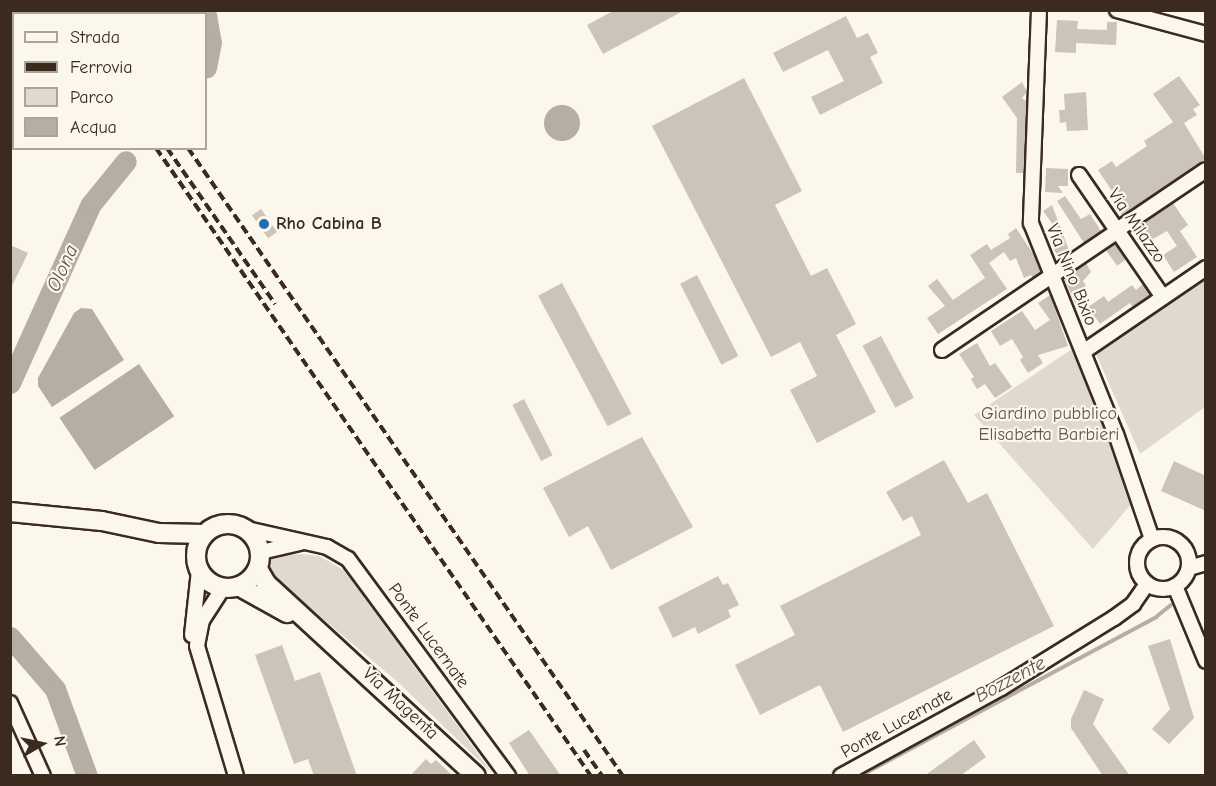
<!DOCTYPE html>
<style>
body{margin:0}
#map{position:relative;width:1216px;height:786px;overflow:hidden;background:#fbf7ec;font-family:"Comic Neue",sans-serif}
div>[style]{position:absolute}
.green>*{inset:0;background:#dfd9ce}
.water>*{inset:0;background:#b6aea2;transform-origin:0 0}
.round{border-radius:50%}
.stream>*{height:4px;margin:-2px;padding:0 2px;transform-origin:2px;border-radius:2px;background:#b6aea2}
.river>*{height:21px;margin:-10.5px;padding:0 10.5px;transform-origin:10.5px;border-radius:10.5px;background:#b6aea2}
.building>*{inset:0;background:#ccc4b9;transform-origin:0 0}
.roads{filter:drop-shadow(2px 0 #3b2a1e) drop-shadow(-2px 0 #3b2a1e) drop-shadow(0 2px #3b2a1e) drop-shadow(0 -2px #3b2a1e)}
.street>*{height:14px;margin:-7px;padding:0 7px;transform-origin:7px;border-radius:7px;background:#fbf7ec}
.street>.ring{margin:-7px;padding:0;box-sizing:content-box;background:none;border:14px solid #fbf7ec;border-radius:50%}
.secondary>*{height:18px;margin:-9px;padding:0 9px;transform-origin:9px;border-radius:9px;background:#fbf7ec}
.secondary>.ring{margin:-9px;padding:0;box-sizing:content-box;background:none;border:18px solid #fbf7ec;border-radius:50%}
.rail>*{height:4px;margin-top:-2px;transform-origin:0;background:repeating-linear-gradient(90deg,#3b2a1e 0 9px,transparent 0 13.5px)}
.dots>*{width:16px;height:16px;translate:-50% -50%;box-sizing:border-box;border:3px solid #fbf7ec;border-radius:50%}
span{translate:-50% -50%;white-space:nowrap;text-align:center;line-height:1.15;-webkit-text-stroke:4.5px #fbf7ec;paint-order:stroke}
.poi-label{font-size:18px;color:#3b2a1e;font-weight:700}
.left{translate:0 -50%;text-align:left}
.street-label{font-size:18px;color:#3b2a1e}
.park-label{font-size:18px;color:#64564a}
.water-label{font-size:20px;color:#605246;font-style:italic}
.frame{position:absolute;inset:0;border:12px solid #3b2a1e;pointer-events:none}
.legend{position:absolute;left:12px;top:12px;width:195px;height:138px;box-sizing:border-box;background:#fbf7ec;border:2px solid #aea59a;margin:0;padding:8px 10px;list-style:none;font-size:18px;color:#3b2a1e}
.legend li{display:flex;align-items:center;gap:12px;height:30px}
.legend b{width:30px;border:2px solid #aea59a}
.north{position:absolute;left:12px;top:714px;width:60px;height:60px;-webkit-text-stroke:4px #fbf7ec;paint-order:stroke;rotate:81deg;font-size:16px;font-weight:700;line-height:24px;text-align:center;color:#3b2a1e}
.north::after{content:'';display:block;margin:auto;width:21px;height:27px;background:#3b2a1e;clip-path:polygon(50% 0,100% 100%,50% 72%,0 100%)}
</style>
<div id="map">
<div class="green">
<i style="clip-path:polygon(1205px 279px,1205px 407px,1140px 454px,1096px 354px)"></i>
<i style="clip-path:polygon(1072px 349px,1110px 437px,1132px 503px,1093px 549px,974px 415px)"></i>
<i style="clip-path:polygon(302px 554px,319px 556px,344px 570px,492px 773px,399px 683px,272px 576px,269px 561px,274px 555px)"></i>
</div>
<div class="water">
<i class="round" style="left:544px;top:105px;width:36px;height:36px"></i>
<i style="clip-path:polygon(81px 308px,92px 309px,124px 360px,52px 407px,38px 386px,38px 378px,74px 313px)"></i>
<i style="left:139px;top:364px;width:63px;height:96px;rotate:56deg"></i>
</div>
<div class="stream">
<i style="left:860px;top:776px;width:336px;rotate:-28.2deg"></i>
<i style="left:1156px;top:617px;width:19px;rotate:-39deg"></i>
</div>
<div class="river">
<i style="left:206px;top:15px;width:27px;rotate:80deg"></i>
<i style="left:211px;top:42px;width:26px;rotate:101deg"></i>
<i style="left:10px;top:383px;width:196px;rotate:-65.7deg"></i>
<i style="left:91px;top:204px;width:55px;rotate:-50.9deg"></i>
<i style="left:10px;top:637px;width:69px;rotate:49.1deg"></i>
<i style="left:55px;top:689px;width:93px;rotate:69.8deg"></i>
</div>
<div class="building">
<i style="clip-path:polygon(615px 10px,685px 10px,603px 54px,587px 25px)"></i>
<i style="clip-path:polygon(846px 16px,857px 38px,868px 33px,878px 53px,870px 57px,883px 83px,820px 115px,811px 97px,844px 81px,828px 50px,783px 72px,773px 53px)"></i>
<i style="clip-path:polygon(1057px 20px,1078px 21px,1077px 29px,1107px 30px,1107px 22px,1117px 22px,1116px 45px,1076px 43px,1076px 53px,1055px 52px)"></i>
<i style="clip-path:polygon(1179px 76px,1200px 105px,1193px 109px,1197px 115px,1184px 123px,1206px 159px,1122px 216px,1120px 212px,1124px 209px,1098px 170px,1112px 161px,1116px 167px,1147px 146px,1144px 141px,1173px 122px,1153px 94px)"></i>
<i style="clip-path:polygon(744px 78px,802px 191px,775px 205px,811px 276px,827px 268px,856px 324px,836px 335px,876px 412px,817px 443px,790px 390px,817px 376px,800px 342px,771px 357px,652px 126px)"></i>
<i style="clip-path:polygon(1022px 82px,1027px 92px,1022px 98px,1027px 102px,1024px 173px,1016px 173px,1017px 118px,1002px 97px)"></i>
<i style="clip-path:polygon(1086px 92px,1088px 130px,1067px 131px,1066px 122px,1060px 123px,1059px 110px,1065px 110px,1064px 94px)"></i>
<i style="clip-path:polygon(1046px 168px,1068px 169px,1068px 186px,1058px 186px,1063px 193px,1045px 192px)"></i>
<i style="clip-path:polygon(1065px 196px,1081px 219px,1090px 214px,1101px 231px,1084px 243px,1057px 201px)"></i>
<i style="clip-path:polygon(1173px 203px,1188px 225px,1180px 231px,1197px 257px,1174px 272px,1163px 255px,1177px 246px,1167px 231px,1146px 243px,1137px 228px)"></i>
<i style="clip-path:polygon(1052px 205px,1070px 253px,1059px 260px,1050px 240px,1059px 233px,1043px 211px)"></i>
<i style="left:261px;top:209px;width:28px;height:11px;rotate:55deg"></i>
<i style="clip-path:polygon(1016px 228px,1034px 255px,1041px 272px,1033px 278px,1031px 275px,1024px 278px,1016px 258px,1010px 261px,1004px 252px,989px 263px,1007px 289px,938px 334px,927px 318px,945px 306px,928px 286px,937px 279px,953px 300px,985px 278px,970px 255px,987px 244px,991px 250px,1010px 238px,1008px 234px)"></i>
<i style="left:1115px;top:244px;width:19px;height:11px;rotate:54deg"></i>
<i style="clip-path:polygon(10px 245px,28px 253px,10px 290px)"></i>
<i style="clip-path:polygon(1086px 263px,1091px 272px,1083px 281px,1086px 286px,1082px 288px,1086px 300px,1076px 305px,1064px 278px)"></i>
<i style="left:697px;top:275px;width:91px;height:19px;rotate:63deg"></i>
<i style="left:562px;top:283px;width:148px;height:27px;rotate:62deg"></i>
<i style="clip-path:polygon(1143px 284px,1150px 295px,1133px 307px,1130px 303px,1100px 324px,1088px 307px,1104px 296px,1108px 302px,1132px 285px,1136px 290px)"></i>
<i style="clip-path:polygon(1050px 295px,1068px 346px,1038px 355px,1043px 363px,1028px 373px,1020px 360px,1023px 357px,1012px 339px,1000px 346px,991px 331px,1022px 311px,1035px 330px,1050px 320px,1038px 303px)"></i>
<i style="left:881px;top:336px;width:70px;height:21px;rotate:62deg"></i>
<i style="clip-path:polygon(977px 343px,990px 366px,995px 363px,1012px 387px,995px 398px,985px 384px,977px 389px,971px 379px,974px 377px,959px 354px)"></i>
<i style="left:524px;top:399px;width:63px;height:13px;rotate:63deg"></i>
<i style="clip-path:polygon(642px 437px,693px 527px,611px 570px,588px 526px,569px 537px,543px 488px)"></i>
<i style="clip-path:polygon(944px 460px,968px 503px,987px 493px,1054px 626px,843px 732px,820px 685px,760px 715px,735px 665px,795px 635px,780px 606px,921px 535px,912px 516px,903px 521px,886px 492px)"></i>
<i style="clip-path:polygon(1174px 461px,1206px 476px,1206px 511px,1161px 491px)"></i>
<i style="clip-path:polygon(718px 576px,723px 585px,728px 583px,739px 605px,728px 610px,731px 617px,698px 634px,695px 627px,673px 638px,658px 607px)"></i>
<i style="clip-path:polygon(1170px 639px,1194px 718px,1169px 744px,1152px 729px,1170px 709px,1148px 646px)"></i>
<i style="clip-path:polygon(282px 645px,295px 681px,320px 672px,357px 776px,314px 776px,308px 759px,294px 764px,255px 655px)"></i>
<i style="clip-path:polygon(1084px 690px,1104px 699px,1093px 724px,1130px 776px,1103px 776px,1071px 728px,1071px 719px)"></i>
<i style="clip-path:polygon(529px 730px,561px 776px,530px 776px,509px 743px)"></i>
<i style="clip-path:polygon(974px 740px,986px 757px,960px 776px,924px 776px)"></i>
<i style="clip-path:polygon(426px 759px,431px 764px,436px 760px,453px 776px,410px 776px)"></i>
</div>
<div class="roads">
<div class="street">
<i style="left:1039px;top:10px;width:213px;rotate:92.2deg"></i>
<i style="left:1031px;top:223px;width:227px;rotate:68.1deg"></i>
<i style="left:1116px;top:434px;width:111px;rotate:71.1deg"></i>
<i style="left:1117px;top:10px;width:92px;rotate:15.1deg"></i>
<i style="left:1079px;top:175px;width:148px;rotate:55.5deg"></i>
<i style="left:1117px;top:230px;width:107px;rotate:-34deg"></i>
<i style="left:942px;top:350px;width:212px;rotate:-34.1deg"></i>
<i style="left:1083px;top:352px;width:149px;rotate:-34.3deg"></i>
<i style="left:247px;top:529px;width:82px;rotate:12.7deg"></i>
<i style="left:327px;top:547px;width:24px;rotate:30deg"></i>
<i style="left:348px;top:559px;width:270px;rotate:53.6deg"></i>
<i class="ring" style="left:1137px;top:537px;width:38px;height:38px"></i>
<i style="left:261px;top:552px;width:40px;rotate:-13deg"></i>
<i style="left:1189px;top:568px;width:18px;rotate:-16deg"></i>
<i style="left:1175px;top:586px;width:81px;rotate:67.5deg"></i>
<i style="left:223px;top:588px;width:38px;rotate:123deg"></i>
<i style="left:202px;top:620px;width:26px;rotate:101deg"></i>
<i style="left:197px;top:646px;width:136px;rotate:73.3deg"></i>
<i style="left:192px;top:635px;width:64px;rotate:-83.8deg"></i>
<i style="left:10px;top:703px;width:80px;rotate:65.7deg"></i>
<i style="left:841px;top:776px;width:183px;rotate:-28.8deg"></i>
<i style="left:1001px;top:688px;width:133px;rotate:-31.8deg"></i>
<i style="left:1114px;top:618px;width:24px;rotate:-36deg"></i>
<i style="left:1133px;top:604px;width:24px;rotate:-55deg"></i>
</div>
<div class="secondary">
<i style="left:10px;top:512px;width:92px;rotate:5.6deg"></i>
<i style="left:102px;top:521px;width:58px;rotate:11.9deg"></i>
<i style="left:159px;top:533px;width:45px;rotate:1.3deg"></i>
<i class="ring" style="left:196px;top:524px;width:46px;height:46px"></i>
<i style="left:258px;top:569px;width:16px;rotate:60deg"></i>
<i style="left:266px;top:583px;width:285px;rotate:42.6deg"></i>
<i style="left:240px;top:587px;width:54px;rotate:29deg"></i>
</div>
</div>
<div class="rail">
<i style="left:60px;top:10px;width:4px;rotate:63deg"></i>
<i style="left:71px;top:10px;width:4px;rotate:63deg"></i>
<i style="left:84px;top:10px;width:5px;rotate:53deg"></i>
<i style="left:156px;top:148px;width:764px;rotate:55.29deg"></i>
<i style="left:167px;top:148px;width:190px;rotate:55.3deg"></i>
<i style="left:188px;top:148px;width:764px;rotate:55.29deg"></i>
<i style="left:584px;top:750px;width:32px;rotate:55deg"></i>
</div>
<div class="dots">
<i style="left:264px;top:224px;background:#1f6fb2"></i>
</div>
<div class="poi-label">
<span class="left" style="left:276px;top:224px">Rho Cabina B</span>
</div>
<div class="street-label">
<span style="left:1136px;top:226px;rotate:55deg">Via Milazzo</span>
<span style="left:1071px;top:275px;rotate:68deg">Via Nino Bixio</span>
<span style="left:428px;top:636px;rotate:54deg">Ponte Lucernate</span>
<span style="left:400px;top:704px;rotate:43deg">Via Magenta</span>
<span style="left:897px;top:724px;rotate:-29deg">Ponte Lucernate</span>
</div>
<div class="park-label">
<span style="left:1049px;top:425px">Giardino pubblico<br>Elisabetta Barbieri</span>
</div>
<div class="water-label">
<span style="left:62px;top:268px;rotate:-66deg">Olona</span>
<span style="left:1010px;top:679px;rotate:-28deg">Bozzente</span>
</div>
<div class="frame"></div>
<ul class="legend">
<li><b style="height:8px;background:#fbf7ec"></b>Strada</li>
<li><b style="height:8px;background:#3b2a1e"></b>Ferrovia</li>
<li><b style="height:16px;background:#dfd9ce"></b>Parco</li>
<li><b style="height:16px;background:#b6aea2"></b>Acqua</li>
</ul>
<div class="north">N</div>
</div>
